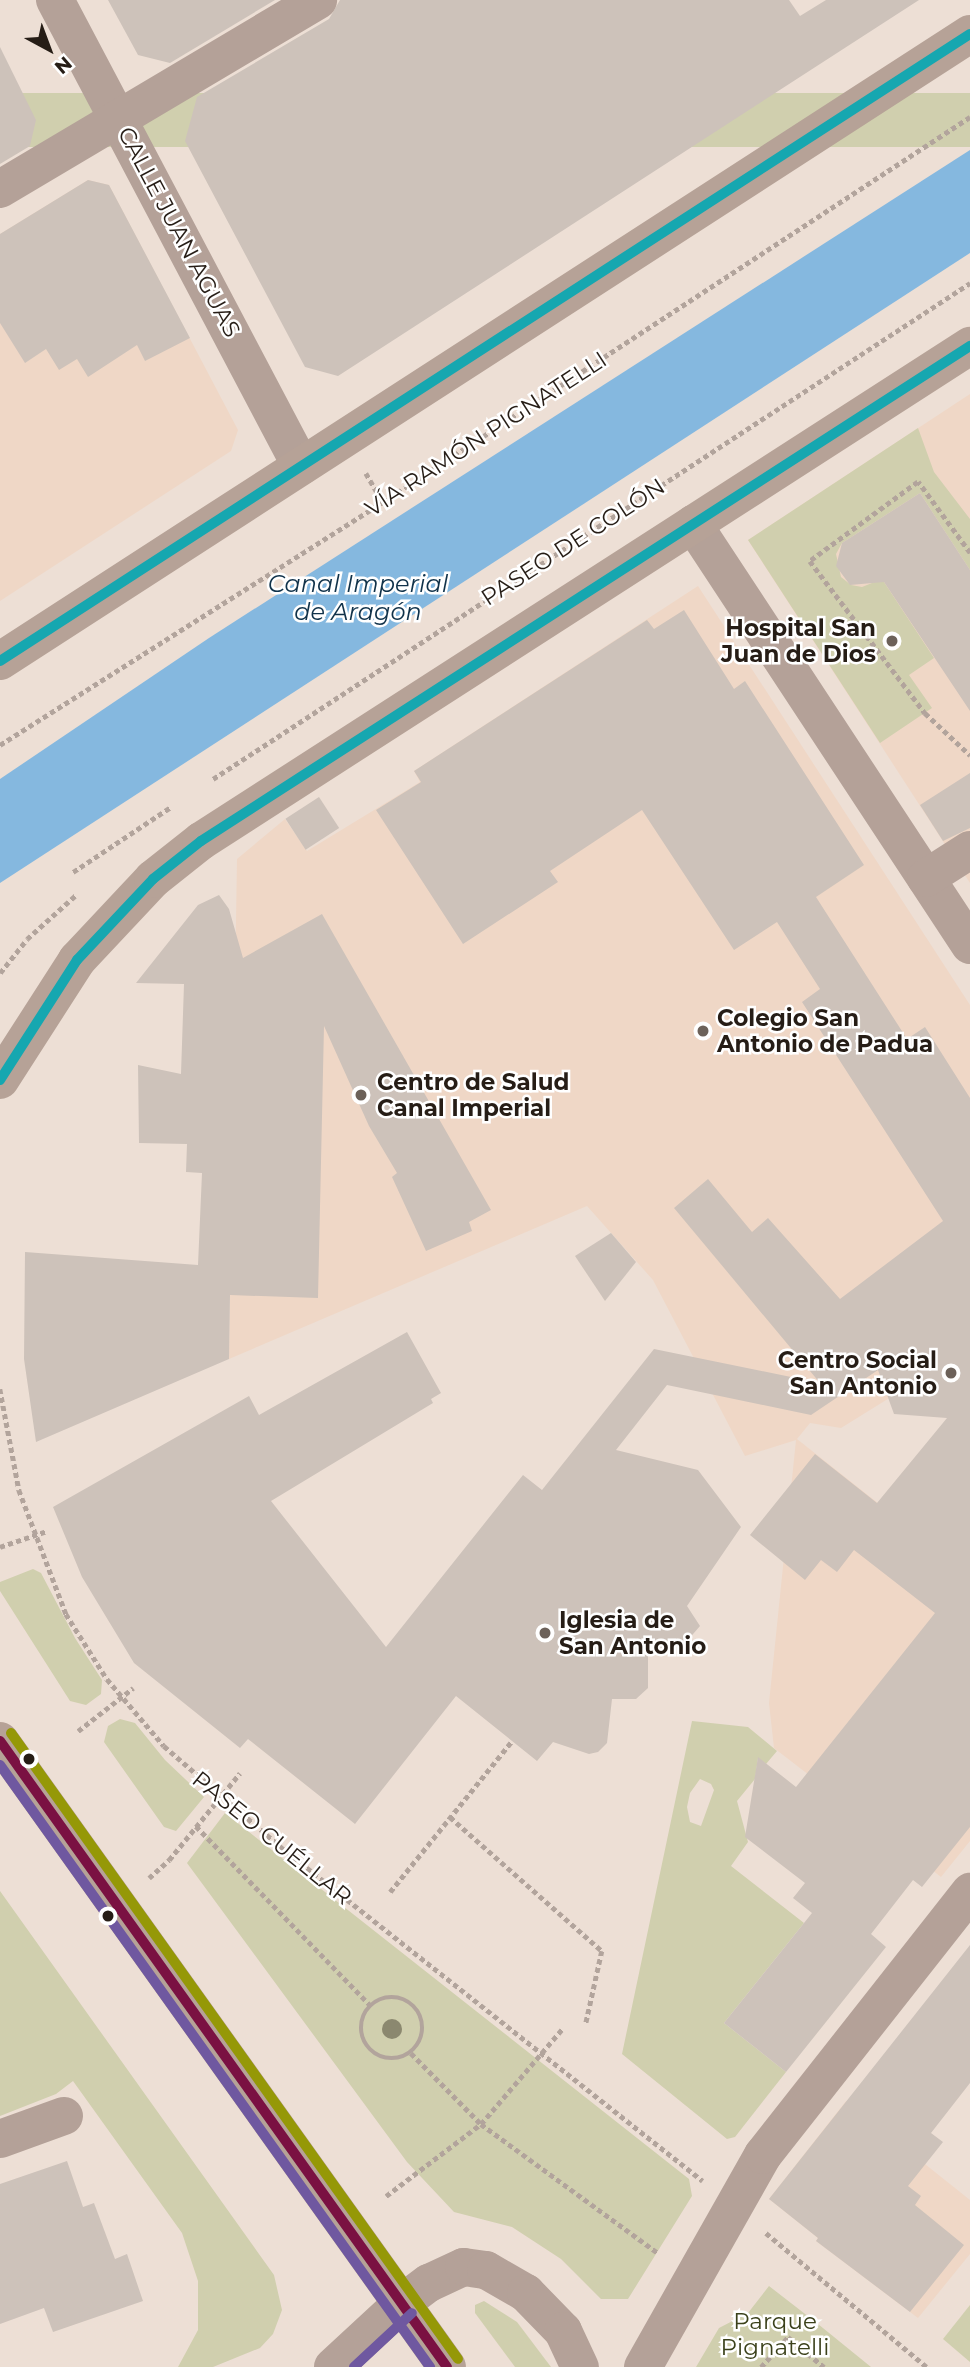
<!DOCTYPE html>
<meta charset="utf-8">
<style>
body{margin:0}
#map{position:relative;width:970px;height:2367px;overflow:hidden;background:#eddfd5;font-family:Montserrat,sans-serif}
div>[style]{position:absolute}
.built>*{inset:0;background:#efd7c6}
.green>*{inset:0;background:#d0cfae;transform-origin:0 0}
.water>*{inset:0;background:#85b8df}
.building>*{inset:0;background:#cdc2ba;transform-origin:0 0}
.path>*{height:4.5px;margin-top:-2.25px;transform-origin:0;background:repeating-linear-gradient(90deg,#b2a49c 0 5px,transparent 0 8.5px)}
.path>.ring{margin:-2.25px;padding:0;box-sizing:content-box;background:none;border:4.5px solid #b2a49c;border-radius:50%}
.minor>*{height:38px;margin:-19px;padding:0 19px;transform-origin:19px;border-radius:19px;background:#b4a198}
.major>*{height:38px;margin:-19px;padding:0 19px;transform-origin:19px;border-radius:19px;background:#b6a297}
.bus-1>*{height:10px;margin:-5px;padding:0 5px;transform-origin:5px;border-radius:5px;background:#7a1142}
.bus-2>*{height:10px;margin:-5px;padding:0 5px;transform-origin:5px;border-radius:5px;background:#16a7b0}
.bus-3>*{height:10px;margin:-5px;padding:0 5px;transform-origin:5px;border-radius:5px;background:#6f58a0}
.bus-4>*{height:10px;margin:-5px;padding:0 5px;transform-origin:5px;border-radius:5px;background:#959807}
.trees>*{width:20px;height:20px;margin:-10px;border-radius:50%;background:#8b886f}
.dots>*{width:19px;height:19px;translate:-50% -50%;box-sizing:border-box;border:4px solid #fff;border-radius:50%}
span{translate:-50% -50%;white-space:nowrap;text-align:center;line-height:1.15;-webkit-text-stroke:5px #fff;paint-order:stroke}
.street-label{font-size:23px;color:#261d16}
.poi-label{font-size:23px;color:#261d16;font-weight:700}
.right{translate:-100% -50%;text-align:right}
.left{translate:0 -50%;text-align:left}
.park-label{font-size:23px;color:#3b411b}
.water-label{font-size:24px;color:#10324a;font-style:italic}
.north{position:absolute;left:14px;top:14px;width:70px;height:70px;-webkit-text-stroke:5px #fff;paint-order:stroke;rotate:139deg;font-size:19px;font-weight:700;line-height:28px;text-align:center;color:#261d16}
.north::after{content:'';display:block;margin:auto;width:24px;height:32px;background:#261d16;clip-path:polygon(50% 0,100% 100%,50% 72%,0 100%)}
</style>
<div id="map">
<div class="built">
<i style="clip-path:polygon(88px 180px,109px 185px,238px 430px,231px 451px,0 601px,0 234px)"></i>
<i style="clip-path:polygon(970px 394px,970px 883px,748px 540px)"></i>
<i style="clip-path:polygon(698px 586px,970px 1005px,970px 1348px,841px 1428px,810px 1423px,797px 1439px,970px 1576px,970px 1841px,941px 1877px,774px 1748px,769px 1703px,796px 1440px,745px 1456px,653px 1280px,587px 1206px,229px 1359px,237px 859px,285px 819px,307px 851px,420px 782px,414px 771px)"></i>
<i style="clip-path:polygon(846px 2101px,970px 2200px,970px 2254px,918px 2318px,816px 2241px,818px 2238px,769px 2199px)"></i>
</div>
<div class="green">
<i style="left:970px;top:93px;width:54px;height:1156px;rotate:90deg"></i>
<i style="clip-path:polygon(918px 428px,934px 472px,970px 519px,970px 570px,920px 493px,842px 543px,836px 554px,841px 577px,851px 585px,862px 587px,882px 579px,934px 658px,909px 675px,932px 708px,880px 743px,748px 540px)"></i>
<i style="clip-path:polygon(33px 1569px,41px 1573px,75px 1638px,102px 1680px,101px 1694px,86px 1705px,70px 1701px,0 1591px,0 1582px)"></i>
<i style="clip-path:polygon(120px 1719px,135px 1723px,165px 1760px,204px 1797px,176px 1831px,164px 1827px,104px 1742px,108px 1726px)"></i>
<i style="clip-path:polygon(evenodd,692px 1721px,748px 1727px,777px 1751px,766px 1764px,758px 1758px,755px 1779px,737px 1801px,748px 1842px,731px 1866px,804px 1923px,724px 2023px,786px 2072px,735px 2137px,727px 2139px,622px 2054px,692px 1721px,700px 1779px,711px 1784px,714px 1790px,701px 1826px,690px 1822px,687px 1807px,690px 1793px,700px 1779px)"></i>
<i style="clip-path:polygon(225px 1813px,689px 2179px,692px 2196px,628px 2299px,601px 2299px,561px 2259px,512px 2227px,454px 2212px,407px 2162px,187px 1863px)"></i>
<i style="clip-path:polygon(0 1891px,274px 2275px,282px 2310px,273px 2334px,260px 2348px,213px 2367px,178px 2367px,198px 2330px,198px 2281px,182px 2233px,73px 2081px,56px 2094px,0 2116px)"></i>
<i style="clip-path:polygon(769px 2286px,818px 2324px,871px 2367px,696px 2367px,719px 2328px,748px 2313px)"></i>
<i style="clip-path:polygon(484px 2301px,517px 2322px,551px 2367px,515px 2367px,475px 2313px,475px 2305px)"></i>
<i style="clip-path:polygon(970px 2305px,970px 2362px,943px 2339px)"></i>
</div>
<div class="water">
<i style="clip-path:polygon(970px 150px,970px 253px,0 883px,0 779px,209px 638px)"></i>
</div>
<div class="building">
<i style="clip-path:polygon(108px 0,275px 0,170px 63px,138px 55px)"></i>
<i style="clip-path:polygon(340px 0,789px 0,800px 16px,826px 0,919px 0,338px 376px,305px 367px,185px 141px,197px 97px,329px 19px)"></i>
<i style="clip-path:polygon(0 47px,36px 120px,30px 146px,0 164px)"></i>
<i style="clip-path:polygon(88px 180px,109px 185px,190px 338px,145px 361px,137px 345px,88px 377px,77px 359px,59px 370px,46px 349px,25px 363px,0 323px,0 234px)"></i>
<i style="clip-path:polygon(920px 493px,970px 570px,970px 711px,884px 582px,850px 585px,836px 566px,842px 543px)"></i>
<i style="clip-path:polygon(684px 610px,734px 689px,745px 681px,864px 865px,816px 897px,907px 1039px,925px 1027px,970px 1098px,970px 1827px,922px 1887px,913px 1880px,871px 1934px,886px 1947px,786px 2072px,724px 2023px,812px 1913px,793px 1898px,805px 1883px,745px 1837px,758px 1757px,796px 1787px,935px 1613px,854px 1550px,837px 1572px,821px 1560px,805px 1580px,750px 1535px,815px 1454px,877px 1503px,947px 1418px,894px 1414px,878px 1370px,811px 1415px,667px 1385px,616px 1450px,698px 1470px,741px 1527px,687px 1606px,700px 1626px,687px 1641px,648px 1652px,648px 1688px,636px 1699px,612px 1699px,607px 1743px,598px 1752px,589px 1754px,553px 1742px,537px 1761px,456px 1696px,355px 1824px,248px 1739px,240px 1748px,134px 1663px,82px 1577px,53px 1507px,249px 1396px,259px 1415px,407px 1332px,441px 1393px,431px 1399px,433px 1403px,271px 1501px,386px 1647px,523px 1475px,542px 1490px,654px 1349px,820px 1383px,674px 1208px,708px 1179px,752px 1232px,768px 1218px,840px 1299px,943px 1221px,802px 1002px,820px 989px,777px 922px,734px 950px,642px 810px,550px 871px,558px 882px,463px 944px,376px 810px,421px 782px,414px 771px,647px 620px,654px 629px)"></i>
<i style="clip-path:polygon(970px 773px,970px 828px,943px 841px,920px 805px)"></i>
<i style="left:319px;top:797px;width:37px;height:40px;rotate:57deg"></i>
<i style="clip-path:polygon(219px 895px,229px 909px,243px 958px,322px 914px,491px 1210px,469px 1222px,472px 1231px,426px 1251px,392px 1177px,397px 1173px,369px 1126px,324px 1026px,318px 1298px,230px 1295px,229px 1359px,36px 1442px,24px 1359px,25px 1252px,198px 1265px,202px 1173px,186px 1172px,187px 1144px,139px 1143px,138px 1065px,181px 1074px,184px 984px,136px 983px,198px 905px)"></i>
<i style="clip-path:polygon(611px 1233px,636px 1262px,605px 1301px,575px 1256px)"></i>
<i style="clip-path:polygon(970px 1945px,970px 2083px,931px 2133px,943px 2142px,908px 2186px,921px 2196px,915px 2205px,964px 2245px,910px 2312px,816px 2241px,818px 2238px,769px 2199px)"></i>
<i style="clip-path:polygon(67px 2161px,83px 2207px,94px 2203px,115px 2259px,127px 2254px,143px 2301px,53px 2332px,44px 2308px,0 2324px,0 2184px)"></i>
</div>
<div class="path">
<i style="left:366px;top:473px;width:34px;rotate:60deg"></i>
<i style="left:970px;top:553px;width:88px;rotate:-126.2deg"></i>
<i style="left:918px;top:482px;width:134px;rotate:143.8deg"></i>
<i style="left:810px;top:561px;width:191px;rotate:52.9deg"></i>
<i style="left:925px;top:713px;width:62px;rotate:43deg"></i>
<i style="left:0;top:745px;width:454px;rotate:-32.4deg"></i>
<i style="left:383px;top:502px;width:702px;rotate:-33.26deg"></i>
<i style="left:213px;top:779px;width:905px;rotate:-33.23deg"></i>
<i style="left:73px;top:872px;width:118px;rotate:-33.6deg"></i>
<i style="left:0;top:973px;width:43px;rotate:-51.5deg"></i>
<i style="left:27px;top:939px;width:67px;rotate:-42deg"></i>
<i style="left:0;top:1389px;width:103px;rotate:79.3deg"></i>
<i style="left:19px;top:1490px;width:133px;rotate:69.2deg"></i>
<i style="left:66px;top:1614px;width:77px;rotate:57.8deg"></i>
<i style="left:107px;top:1679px;width:88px;rotate:49.6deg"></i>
<i style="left:164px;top:1746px;width:162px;rotate:40.8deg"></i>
<i style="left:287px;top:1852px;width:530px;rotate:38.34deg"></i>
<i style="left:0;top:1547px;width:50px;rotate:-18.8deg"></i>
<i style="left:78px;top:1731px;width:70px;rotate:-38deg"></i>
<i style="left:450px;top:1817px;width:203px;rotate:41.4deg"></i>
<i style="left:602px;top:1951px;width:74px;rotate:102.5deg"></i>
<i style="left:196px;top:1826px;width:251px;rotate:45.8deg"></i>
<i style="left:149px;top:1878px;width:27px;rotate:-42deg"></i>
<i style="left:169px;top:1860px;width:112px;rotate:-50.8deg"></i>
<i style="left:390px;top:1892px;width:194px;rotate:-51.1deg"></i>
<i class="ring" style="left:361px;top:1997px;width:57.5px;height:57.5px"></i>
<i style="left:411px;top:2053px;width:100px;rotate:45.4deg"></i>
<i style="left:481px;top:2124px;width:220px;rotate:36.1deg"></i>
<i style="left:386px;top:2196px;width:119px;rotate:-37.2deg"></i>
<i style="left:481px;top:2124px;width:125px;rotate:-49.5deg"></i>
<i style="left:766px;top:2233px;width:209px;rotate:39.8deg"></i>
<i style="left:761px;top:2367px;width:40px;rotate:-48deg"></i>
<i style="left:788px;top:2337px;width:47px;rotate:39.8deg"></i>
</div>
<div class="minor">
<i style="left:55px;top:0;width:527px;rotate:62.17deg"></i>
<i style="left:0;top:189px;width:370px;rotate:-30.7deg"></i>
<i style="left:693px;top:524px;width:504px;rotate:56.66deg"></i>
<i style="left:926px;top:878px;width:52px;rotate:-32.5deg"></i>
<i style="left:0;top:2139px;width:68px;rotate:-19.8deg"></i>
<i style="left:333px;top:2367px;width:94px;rotate:-42.8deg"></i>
<i style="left:402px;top:2303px;width:34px;rotate:-37deg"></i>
<i style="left:429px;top:2283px;width:38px;rotate:-25deg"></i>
<i style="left:464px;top:2267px;width:22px;rotate:8deg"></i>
<i style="left:486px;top:2270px;width:46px;rotate:29.9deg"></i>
<i style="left:526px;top:2293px;width:53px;rotate:45.8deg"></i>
<i style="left:563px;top:2331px;width:40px;rotate:65deg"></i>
<i style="left:643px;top:2367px;width:244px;rotate:-60.5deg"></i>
<i style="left:763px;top:2155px;width:335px;rotate:-51.8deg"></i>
</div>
<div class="major">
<i style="left:0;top:661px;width:1155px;rotate:-32.88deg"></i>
<i style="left:0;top:1080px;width:143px;rotate:-57.3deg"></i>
<i style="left:77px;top:960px;width:111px;rotate:-46.8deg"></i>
<i style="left:153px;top:879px;width:61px;rotate:-38.4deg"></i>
<i style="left:201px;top:841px;width:915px;rotate:-32.77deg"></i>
<i style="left:0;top:1741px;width:769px;rotate:54.47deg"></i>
</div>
<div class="bus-1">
<i style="left:0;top:1741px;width:769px;rotate:54.47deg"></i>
</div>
<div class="bus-2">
<i style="left:0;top:661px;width:1155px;rotate:-32.88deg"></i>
<i style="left:0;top:1080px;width:143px;rotate:-57.3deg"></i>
<i style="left:77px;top:960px;width:111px;rotate:-46.8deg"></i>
<i style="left:153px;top:879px;width:61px;rotate:-38.4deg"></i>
<i style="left:201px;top:841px;width:915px;rotate:-32.77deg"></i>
</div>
<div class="bus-3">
<i style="left:0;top:1765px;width:740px;rotate:54.46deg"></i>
<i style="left:354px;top:2367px;width:79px;rotate:-43deg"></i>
</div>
<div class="bus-4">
<i style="left:11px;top:1733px;width:769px;rotate:54.47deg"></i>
</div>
<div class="trees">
<i style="left:392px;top:2029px"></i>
</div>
<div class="dots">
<i style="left:892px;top:641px;background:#6c6159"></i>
<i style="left:703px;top:1031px;background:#6c6159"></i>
<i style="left:361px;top:1095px;background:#6c6159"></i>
<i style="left:951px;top:1373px;background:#6c6159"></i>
<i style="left:545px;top:1633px;background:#6c6159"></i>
<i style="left:29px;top:1759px;background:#261d16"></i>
<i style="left:108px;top:1916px;background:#261d16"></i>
</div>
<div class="street-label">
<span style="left:179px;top:232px;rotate:62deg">CALLE JUAN AGUAS</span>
<span style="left:486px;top:434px;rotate:-33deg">VÍA RAMÓN PIGNATELLI</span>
<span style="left:573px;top:542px;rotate:-33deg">PASEO DE COLÓN</span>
<span style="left:272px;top:1838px;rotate:39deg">PASEO CUÉLLAR</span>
</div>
<div class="poi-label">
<span class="right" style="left:876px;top:641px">Hospital San<br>Juan de Dios</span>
<span class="left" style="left:717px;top:1031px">Colegio San<br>Antonio de Padua</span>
<span class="left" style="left:377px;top:1095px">Centro de Salud<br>Canal Imperial</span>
<span class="right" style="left:937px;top:1373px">Centro Social<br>San Antonio</span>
<span class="left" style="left:559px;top:1633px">Iglesia de<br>San Antonio</span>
</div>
<div class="park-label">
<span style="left:775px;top:2334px">Parque<br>Pignatelli</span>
</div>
<div class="water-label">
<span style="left:358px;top:598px">Canal Imperial<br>de Aragón</span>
</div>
<div class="north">N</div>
</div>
